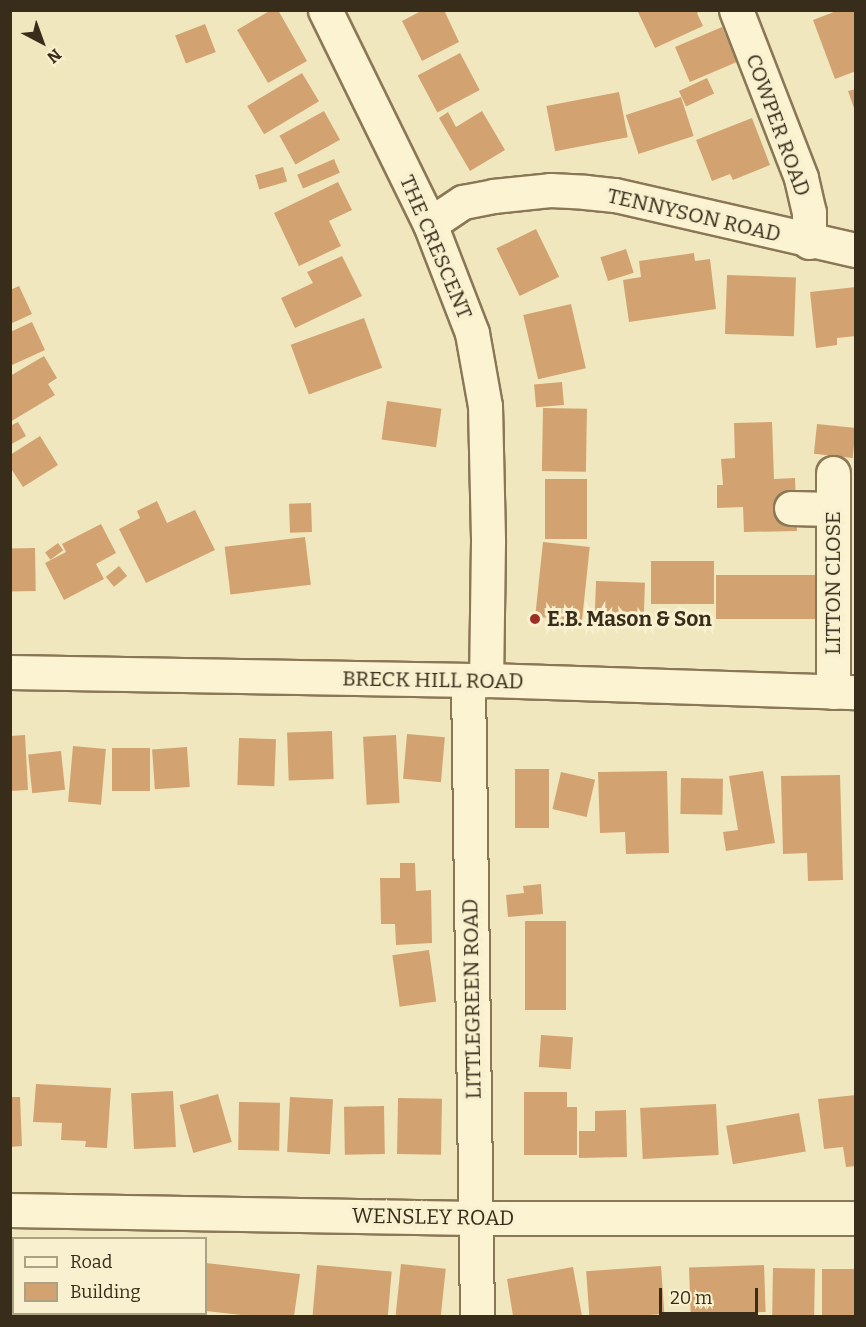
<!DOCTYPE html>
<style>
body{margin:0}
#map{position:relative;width:866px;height:1327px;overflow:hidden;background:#f1e7be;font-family:Bitter,serif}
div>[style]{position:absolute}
.building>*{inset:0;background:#d2a371;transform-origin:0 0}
.roads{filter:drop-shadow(2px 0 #8a7756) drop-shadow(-2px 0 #8a7756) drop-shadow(0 2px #8a7756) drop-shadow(0 -2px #8a7756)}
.minor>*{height:33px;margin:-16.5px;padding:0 16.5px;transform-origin:16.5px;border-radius:16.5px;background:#fbf3d2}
.dots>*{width:16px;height:16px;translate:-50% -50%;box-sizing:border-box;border:3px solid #f8f0ce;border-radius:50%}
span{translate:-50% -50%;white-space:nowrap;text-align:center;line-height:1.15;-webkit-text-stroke:6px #f8f0ce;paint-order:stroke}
.street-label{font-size:21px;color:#382c1b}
.poi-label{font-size:21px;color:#382c1b;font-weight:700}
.left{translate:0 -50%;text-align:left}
.frame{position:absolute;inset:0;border:12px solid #382c1b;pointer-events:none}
.legend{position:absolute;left:12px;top:1237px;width:195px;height:78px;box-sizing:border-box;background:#f8f0ce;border:2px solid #aba286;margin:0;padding:8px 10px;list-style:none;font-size:18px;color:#382c1b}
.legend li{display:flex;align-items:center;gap:12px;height:30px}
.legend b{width:30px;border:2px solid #aba286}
.north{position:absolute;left:12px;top:12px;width:60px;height:60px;-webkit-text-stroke:4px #f8f0ce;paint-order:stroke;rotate:139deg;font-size:16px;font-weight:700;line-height:24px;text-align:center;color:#382c1b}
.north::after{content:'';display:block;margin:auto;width:21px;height:27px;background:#382c1b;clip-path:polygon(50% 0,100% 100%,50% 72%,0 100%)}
.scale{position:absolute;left:659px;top:1288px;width:99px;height:27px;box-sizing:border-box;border:3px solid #382c1b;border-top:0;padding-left:8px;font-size:18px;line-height:21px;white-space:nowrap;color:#382c1b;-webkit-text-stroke:4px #f8f0ce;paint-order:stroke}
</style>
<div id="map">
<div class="building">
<i style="clip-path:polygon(271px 10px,278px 10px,307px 61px,268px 83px,237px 30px)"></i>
<i style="clip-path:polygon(423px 10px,444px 10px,459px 42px,422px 61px,402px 21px)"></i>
<i style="clip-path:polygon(637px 10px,701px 10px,697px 13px,703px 26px,655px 48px)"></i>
<i style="clip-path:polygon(839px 10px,856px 10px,856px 71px,835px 79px,813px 20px)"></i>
<i style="left:205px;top:24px;width:30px;height:32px;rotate:69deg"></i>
<i style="left:722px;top:27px;width:38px;height:51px;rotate:67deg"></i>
<i style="left:460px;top:53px;width:42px;height:48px;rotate:62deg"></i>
<i style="left:302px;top:73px;width:33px;height:64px;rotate:59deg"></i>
<i style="left:707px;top:78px;width:17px;height:31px;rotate:65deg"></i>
<i style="clip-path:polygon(856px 89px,856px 111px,855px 111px,848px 91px)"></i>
<i style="left:619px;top:92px;width:46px;height:74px;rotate:79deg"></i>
<i style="left:681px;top:97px;width:41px;height:58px;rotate:72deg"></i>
<i style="left:324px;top:111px;width:33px;height:51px;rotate:61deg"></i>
<i style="clip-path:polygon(482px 111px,505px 150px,470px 171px,439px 118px,448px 112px,456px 127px)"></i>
<i style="clip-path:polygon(752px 118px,770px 165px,733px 180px,730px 174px,712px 181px,696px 140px)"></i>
<i style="left:334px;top:159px;width:15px;height:40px;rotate:67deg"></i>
<i style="left:283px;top:167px;width:15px;height:29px;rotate:74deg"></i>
<i style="clip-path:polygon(338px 182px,352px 210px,329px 221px,341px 246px,299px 266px,274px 213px)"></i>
<i style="left:536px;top:229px;width:53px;height:44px;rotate:64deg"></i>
<i style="left:626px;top:249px;width:25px;height:27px;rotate:72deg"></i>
<i style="clip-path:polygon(694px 253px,695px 261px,710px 259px,716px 309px,629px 322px,623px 280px,641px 277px,639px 261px)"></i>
<i style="clip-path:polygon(342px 256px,362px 296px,295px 328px,281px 298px,313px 283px,307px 272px)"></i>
<i style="left:727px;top:275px;width:69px;height:59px;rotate:2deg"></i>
<i style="clip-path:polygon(19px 286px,32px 314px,10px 324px,10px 290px)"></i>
<i style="clip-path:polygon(856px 287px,856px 336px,837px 338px,837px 345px,816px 348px,810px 292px)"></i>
<i style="left:571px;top:304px;width:66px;height:49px;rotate:77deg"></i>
<i style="left:364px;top:318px;width:53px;height:78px;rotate:70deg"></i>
<i style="clip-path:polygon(32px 322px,45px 350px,10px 366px,10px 332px)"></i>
<i style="clip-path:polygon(44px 356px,57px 378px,48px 384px,55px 395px,10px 422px,10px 376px)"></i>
<i style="left:562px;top:382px;width:23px;height:28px;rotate:85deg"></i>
<i style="left:387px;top:401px;width:55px;height:39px;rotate:8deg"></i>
<i style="left:543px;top:408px;width:44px;height:63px;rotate:1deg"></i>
<i style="clip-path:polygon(18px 422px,26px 436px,10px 445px,10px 426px)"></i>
<i style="clip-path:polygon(772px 422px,774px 479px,795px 478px,797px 531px,744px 532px,743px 507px,717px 508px,717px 485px,723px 485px,721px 459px,735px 458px,734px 423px)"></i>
<i style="left:817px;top:424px;width:39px;height:30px;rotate:6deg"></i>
<i style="clip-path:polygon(40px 436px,58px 465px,23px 487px,10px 467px,10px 455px)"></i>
<i style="left:545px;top:479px;width:42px;height:60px"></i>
<i style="clip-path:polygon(157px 501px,167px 523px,195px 510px,215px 550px,146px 583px,119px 529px,140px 518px,137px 511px)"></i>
<i style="left:311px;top:503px;width:29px;height:22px;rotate:88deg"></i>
<i style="clip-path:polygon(101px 524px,116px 553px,96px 564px,104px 579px,64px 600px,45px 563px,66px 552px,62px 544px)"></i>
<i style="left:305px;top:537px;width:48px;height:81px;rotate:83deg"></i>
<i style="left:543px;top:542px;width:47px;height:75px;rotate:6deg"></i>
<i style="left:58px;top:543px;width:9px;height:16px;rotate:54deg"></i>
<i style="left:35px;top:548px;width:43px;height:25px;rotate:89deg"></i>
<i style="left:651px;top:561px;width:63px;height:43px"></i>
<i style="left:119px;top:566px;width:13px;height:17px;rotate:51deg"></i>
<i style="left:716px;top:575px;width:123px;height:44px"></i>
<i style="left:596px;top:581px;width:49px;height:44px;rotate:2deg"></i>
<i style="left:332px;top:731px;width:48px;height:45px;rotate:88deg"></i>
<i style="left:407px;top:734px;width:38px;height:45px;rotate:5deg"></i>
<i style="clip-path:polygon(25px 735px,28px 790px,10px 791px,10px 736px)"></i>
<i style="left:396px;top:735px;width:68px;height:33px;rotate:87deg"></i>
<i style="left:239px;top:738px;width:37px;height:47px;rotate:2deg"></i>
<i style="left:73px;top:746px;width:33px;height:56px;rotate:5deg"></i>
<i style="left:187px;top:747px;width:40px;height:35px;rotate:86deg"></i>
<i style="left:112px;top:748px;width:38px;height:43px"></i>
<i style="left:61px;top:751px;width:39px;height:33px;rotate:84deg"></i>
<i style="left:515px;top:769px;width:34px;height:59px"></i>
<i style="clip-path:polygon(667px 771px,669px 853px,626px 854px,625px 832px,600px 833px,598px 772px)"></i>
<i style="clip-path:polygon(763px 771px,775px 843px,726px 851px,723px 832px,738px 830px,729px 776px)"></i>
<i style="left:561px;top:772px;width:35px;height:38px;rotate:13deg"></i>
<i style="clip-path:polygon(840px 775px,843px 880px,808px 881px,807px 853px,783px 854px,781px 776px)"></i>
<i style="left:681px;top:778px;width:42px;height:36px;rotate:1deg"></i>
<i style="clip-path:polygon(400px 863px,415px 863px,416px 891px,431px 890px,432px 943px,396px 945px,395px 924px,381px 924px,380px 878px,400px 878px)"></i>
<i style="clip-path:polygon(541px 884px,543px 914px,508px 917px,506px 895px,524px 893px,523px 886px)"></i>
<i style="left:525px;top:921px;width:41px;height:89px"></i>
<i style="left:429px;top:950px;width:52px;height:37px;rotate:82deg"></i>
<i style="left:541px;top:1035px;width:32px;height:32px;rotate:4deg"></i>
<i style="clip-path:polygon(36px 1084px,111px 1088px,107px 1148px,85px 1147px,86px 1141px,61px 1140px,62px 1123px,33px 1122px)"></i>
<i style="left:173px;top:1091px;width:56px;height:42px;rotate:87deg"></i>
<i style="clip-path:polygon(524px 1092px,567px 1092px,567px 1107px,577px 1107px,577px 1155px,524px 1155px)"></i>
<i style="left:218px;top:1094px;width:50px;height:40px;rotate:74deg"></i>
<i style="clip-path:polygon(856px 1095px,856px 1166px,846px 1167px,843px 1147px,824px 1149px,818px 1099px)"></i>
<i style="clip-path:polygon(10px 1097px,20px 1097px,22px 1146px,10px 1147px)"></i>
<i style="left:290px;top:1097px;width:43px;height:55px;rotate:3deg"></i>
<i style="left:398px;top:1098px;width:44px;height:56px;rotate:1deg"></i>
<i style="left:239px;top:1102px;width:41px;height:48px;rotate:1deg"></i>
<i style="left:716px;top:1104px;width:51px;height:76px;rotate:87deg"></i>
<i style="left:384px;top:1106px;width:48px;height:40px;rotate:89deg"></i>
<i style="clip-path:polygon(626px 1110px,627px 1157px,579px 1158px,579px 1131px,595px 1131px,595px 1111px)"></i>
<i style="left:799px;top:1113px;width:39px;height:74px;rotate:80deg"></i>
<i style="clip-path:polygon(206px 1263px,300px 1274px,294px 1316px,250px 1316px,206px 1311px)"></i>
<i style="left:401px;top:1264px;width:45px;height:51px;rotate:6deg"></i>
<i style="left:317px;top:1265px;width:75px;height:51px;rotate:5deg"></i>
<i style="left:764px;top:1265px;width:47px;height:75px;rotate:88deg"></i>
<i style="left:661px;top:1266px;width:48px;height:75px;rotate:86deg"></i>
<i style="clip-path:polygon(573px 1267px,582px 1316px,513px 1316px,507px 1279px)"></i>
<i style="left:773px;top:1268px;width:42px;height:48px;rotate:1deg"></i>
<i style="left:822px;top:1269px;width:34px;height:47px"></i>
<i style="left:10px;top:1280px;width:4px;height:31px"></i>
<i style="left:15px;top:1314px;width:22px;height:2px"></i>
<i style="left:63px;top:1314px;width:35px;height:2px"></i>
<i style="left:104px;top:1314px;width:32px;height:2px"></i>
</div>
<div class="roads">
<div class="minor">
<i style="left:325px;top:10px;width:238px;rotate:63.9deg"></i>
<i style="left:430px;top:224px;width:117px;rotate:68.9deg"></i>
<i style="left:472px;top:333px;width:74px;rotate:79.9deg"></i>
<i style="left:485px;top:406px;width:136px;rotate:88.7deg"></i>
<i style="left:488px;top:542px;width:138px;rotate:90.8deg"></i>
<i style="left:736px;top:10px;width:180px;rotate:68.8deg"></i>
<i style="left:801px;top:178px;width:35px;rotate:77deg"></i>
<i style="left:809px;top:212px;width:30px;rotate:90deg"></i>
<i style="left:430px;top:224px;width:40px;rotate:-34deg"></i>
<i style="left:463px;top:202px;width:31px;rotate:-11deg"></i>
<i style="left:493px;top:196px;width:57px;rotate:-6deg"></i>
<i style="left:550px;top:190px;width:35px;rotate:3deg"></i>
<i style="left:585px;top:192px;width:30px;rotate:6deg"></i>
<i style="left:615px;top:195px;width:247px;rotate:12.9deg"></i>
<i style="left:833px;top:473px;width:219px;rotate:90deg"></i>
<i style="left:791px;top:508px;width:41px;rotate:1.4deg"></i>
<i style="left:10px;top:672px;width:476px;rotate:1deg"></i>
<i style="left:486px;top:680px;width:370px;rotate:1.9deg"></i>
<i style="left:468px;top:681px;width:635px;rotate:89.19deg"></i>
<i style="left:10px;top:1210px;width:464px;rotate:1deg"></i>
<i style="left:474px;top:1218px;width:382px"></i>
</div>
</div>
<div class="dots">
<i style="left:535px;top:619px;background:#9d2e22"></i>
</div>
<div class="street-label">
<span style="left:778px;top:125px;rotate:70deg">COWPER ROAD</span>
<span style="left:694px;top:215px;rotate:13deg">TENNYSON ROAD</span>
<span style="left:436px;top:247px;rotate:67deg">THE CRESCENT</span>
<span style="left:833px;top:583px;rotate:-90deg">LITTON CLOSE</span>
<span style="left:433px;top:680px;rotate:1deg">BRECK HILL ROAD</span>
<span style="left:472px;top:999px;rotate:-91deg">LITTLEGREEN ROAD</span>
<span style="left:433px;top:1217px;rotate:1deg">WENSLEY ROAD</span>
</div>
<div class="poi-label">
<span class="left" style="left:547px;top:619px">E.B. Mason &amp; Son</span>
</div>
<div class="frame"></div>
<ul class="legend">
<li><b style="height:8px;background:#fbf3d2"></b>Road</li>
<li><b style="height:16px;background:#d2a371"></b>Building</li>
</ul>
<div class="north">N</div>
<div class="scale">20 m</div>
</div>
